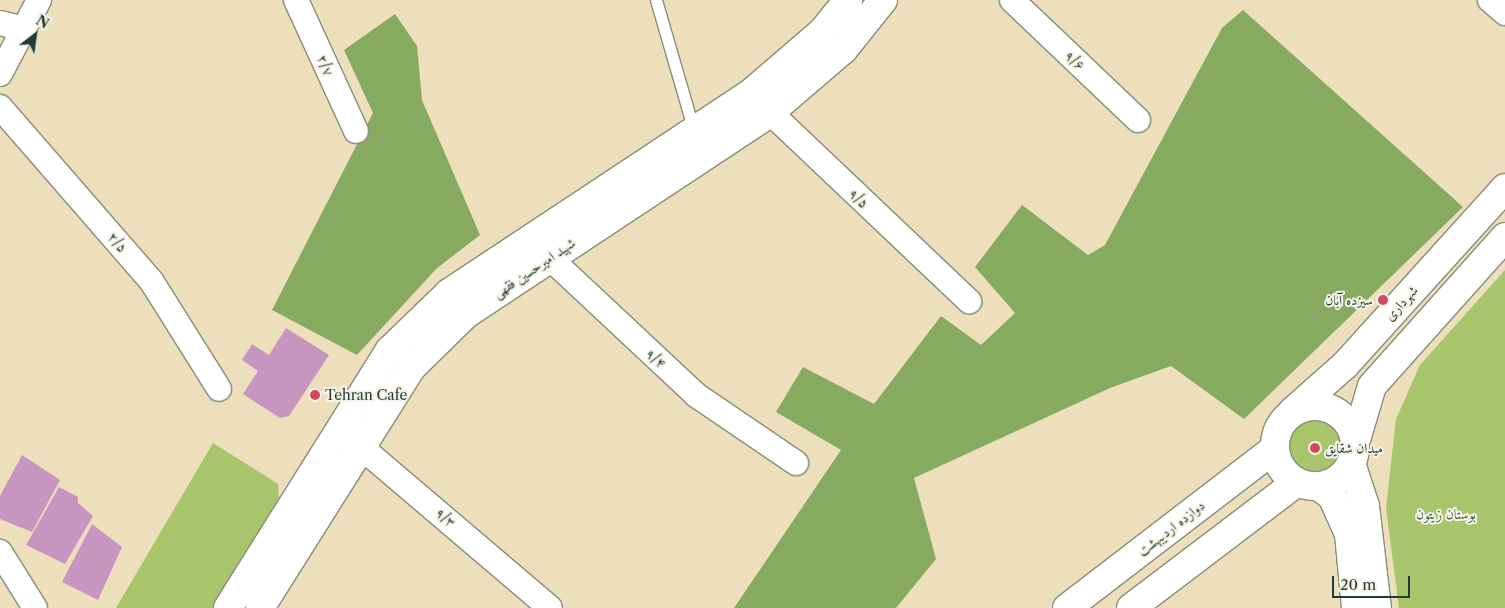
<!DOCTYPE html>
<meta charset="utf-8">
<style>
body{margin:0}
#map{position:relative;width:1505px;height:608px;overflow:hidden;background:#eddebc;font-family:"Libre Caslon Text",Amiri,serif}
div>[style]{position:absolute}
.green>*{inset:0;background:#a9c56b}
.round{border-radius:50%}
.forest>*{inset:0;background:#86aa5f}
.building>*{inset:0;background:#c796c0}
.roads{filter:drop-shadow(1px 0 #868e78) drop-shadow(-1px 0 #868e78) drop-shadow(0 1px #868e78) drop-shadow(0 -1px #868e78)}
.service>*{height:11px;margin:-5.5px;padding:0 5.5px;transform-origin:5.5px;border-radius:5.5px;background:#fff}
.minor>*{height:24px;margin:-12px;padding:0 12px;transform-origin:12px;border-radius:12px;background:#fff}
.tertiary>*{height:28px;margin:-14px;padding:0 14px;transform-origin:14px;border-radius:14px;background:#fff}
.tertiary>.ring{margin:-14px;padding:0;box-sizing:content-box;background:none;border:28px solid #fff;border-radius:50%}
.dots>*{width:14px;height:14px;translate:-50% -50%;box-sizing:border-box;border:2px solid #f7f3e8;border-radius:50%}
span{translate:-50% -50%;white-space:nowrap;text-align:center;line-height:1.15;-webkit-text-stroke:4px #f7f3e8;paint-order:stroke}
.street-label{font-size:14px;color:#1f3d34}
.poi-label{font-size:14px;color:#1f3d34}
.right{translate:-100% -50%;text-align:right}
.left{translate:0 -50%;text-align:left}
.park-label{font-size:14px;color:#3b583f}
.north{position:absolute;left:10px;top:10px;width:50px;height:50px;-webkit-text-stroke:4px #f7f3e8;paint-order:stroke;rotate:30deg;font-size:14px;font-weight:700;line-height:20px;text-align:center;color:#1f3d34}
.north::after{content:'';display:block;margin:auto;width:18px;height:22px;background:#1f3d34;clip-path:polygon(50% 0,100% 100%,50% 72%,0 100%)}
.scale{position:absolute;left:1332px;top:576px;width:78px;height:22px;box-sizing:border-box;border:2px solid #1f3d34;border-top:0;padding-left:6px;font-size:15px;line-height:18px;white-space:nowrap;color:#1f3d34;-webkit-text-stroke:4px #f7f3e8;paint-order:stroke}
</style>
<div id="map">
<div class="green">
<i style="clip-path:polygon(1505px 270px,1505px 608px,1399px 608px,1386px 508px,1396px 419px,1420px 365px)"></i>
<i class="round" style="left:1283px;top:413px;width:64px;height:64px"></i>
<i style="clip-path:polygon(213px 443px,278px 484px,279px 504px,215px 608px,116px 608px)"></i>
</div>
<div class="forest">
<i style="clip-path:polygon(1243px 10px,1463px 207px,1244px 419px,1171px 366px,1110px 388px,914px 478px,936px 559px,896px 608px,734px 608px,841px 450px,776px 412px,803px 367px,874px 404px,941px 316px,981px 345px,1015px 313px,975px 267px,1022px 205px,1088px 255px,1105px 245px,1222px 28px)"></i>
<i style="clip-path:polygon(395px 14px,417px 46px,422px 100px,480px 235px,436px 269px,357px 355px,272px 310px,373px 113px,344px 50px)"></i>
</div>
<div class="building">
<i style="clip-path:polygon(286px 328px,329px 355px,289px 416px,280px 418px,243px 394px,258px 371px,242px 360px,252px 344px,269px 355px)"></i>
<i style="clip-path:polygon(22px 455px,60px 480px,32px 532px,0 519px,0 496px)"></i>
<i style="clip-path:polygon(59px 487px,78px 497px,78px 503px,93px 516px,65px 564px,26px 545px)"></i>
<i style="clip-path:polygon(92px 524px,122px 547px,98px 600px,62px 582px)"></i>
</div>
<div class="roads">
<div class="service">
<i style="left:656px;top:0;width:136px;rotate:73.8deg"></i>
</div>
<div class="minor">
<i style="left:296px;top:0;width:144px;rotate:65.4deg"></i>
<i style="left:1012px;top:0;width:174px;rotate:43.6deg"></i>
<i style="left:1490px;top:0;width:20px;rotate:41deg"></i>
<i style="left:0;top:23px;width:25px;rotate:14deg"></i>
<i style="left:0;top:74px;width:84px;rotate:-62.2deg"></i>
<i style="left:756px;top:99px;width:294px;rotate:43.5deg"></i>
<i style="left:0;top:107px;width:232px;rotate:49deg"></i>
<i style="left:152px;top:282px;width:126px;rotate:57.9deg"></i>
<i style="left:538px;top:247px;width:216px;rotate:43.1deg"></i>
<i style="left:696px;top:395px;width:121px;rotate:34.2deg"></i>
<i style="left:348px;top:436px;width:265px;rotate:40.4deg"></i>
<i style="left:0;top:552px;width:66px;rotate:58deg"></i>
</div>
<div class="tertiary">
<i class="ring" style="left:1275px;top:406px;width:52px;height:52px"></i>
<i style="left:1292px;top:412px;width:72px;rotate:-41.6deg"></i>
<i style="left:1346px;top:364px;width:237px;rotate:-47.9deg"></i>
<i style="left:1355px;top:443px;width:59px;rotate:-73.4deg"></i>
<i style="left:1372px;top:386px;width:200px;rotate:-48.2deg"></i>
<i style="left:1351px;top:463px;width:45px;rotate:72deg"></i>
<i style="left:1365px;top:506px;width:103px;rotate:83.3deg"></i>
<i style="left:1318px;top:486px;width:17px;rotate:36deg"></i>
<i style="left:1332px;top:496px;width:42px;rotate:65.9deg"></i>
<i style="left:1349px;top:534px;width:74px;rotate:84.6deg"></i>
<i style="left:228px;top:608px;width:305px;rotate:-57.9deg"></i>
<i style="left:390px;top:350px;width:82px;rotate:-44deg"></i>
<i style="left:449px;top:293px;width:362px;rotate:-33.5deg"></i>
<i style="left:751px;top:93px;width:95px;rotate:-40.7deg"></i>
<i style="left:823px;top:31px;width:40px;rotate:-51deg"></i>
<i style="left:260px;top:608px;width:285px;rotate:-57.8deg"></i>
<i style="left:412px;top:367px;width:76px;rotate:-44.5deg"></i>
<i style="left:466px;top:314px;width:362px;rotate:-33.5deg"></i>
<i style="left:768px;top:114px;width:99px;rotate:-40.5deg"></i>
<i style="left:843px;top:50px;width:64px;rotate:-51.3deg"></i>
<i style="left:1067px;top:608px;width:261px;rotate:-37.5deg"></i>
<i style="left:1131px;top:608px;width:208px;rotate:-37.2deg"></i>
</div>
</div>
<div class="dots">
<i style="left:1383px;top:300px;background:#d1495b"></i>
<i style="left:315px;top:395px;background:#d1495b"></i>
<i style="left:1315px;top:448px;background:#d1495b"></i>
</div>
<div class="street-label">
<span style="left:1075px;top:60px;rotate:44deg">۹/۶</span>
<span style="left:326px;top:65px;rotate:66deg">۲/۷</span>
<span style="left:859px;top:198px;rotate:43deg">۹/۵</span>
<span style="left:118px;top:242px;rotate:49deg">۲/۵</span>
<span style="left:534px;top:268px;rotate:-34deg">شهید امیرحسین فقهی</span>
<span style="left:1401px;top:303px;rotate:-48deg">شهرداری</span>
<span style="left:656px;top:358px;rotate:42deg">۹/۴</span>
<span style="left:446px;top:517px;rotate:41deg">۹/۳</span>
<span style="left:1171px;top:528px;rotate:-38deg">دوازده اردیبهشت</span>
</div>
<div class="poi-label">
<span class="right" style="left:1373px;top:300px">سیزده آبان</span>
<span class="left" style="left:325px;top:395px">Tehran Cafe</span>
<span class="left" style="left:1325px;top:448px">میدان شقایق</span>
</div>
<div class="park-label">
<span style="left:1446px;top:514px">بوستان زیتون</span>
</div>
<div class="north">N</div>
<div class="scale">20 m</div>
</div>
